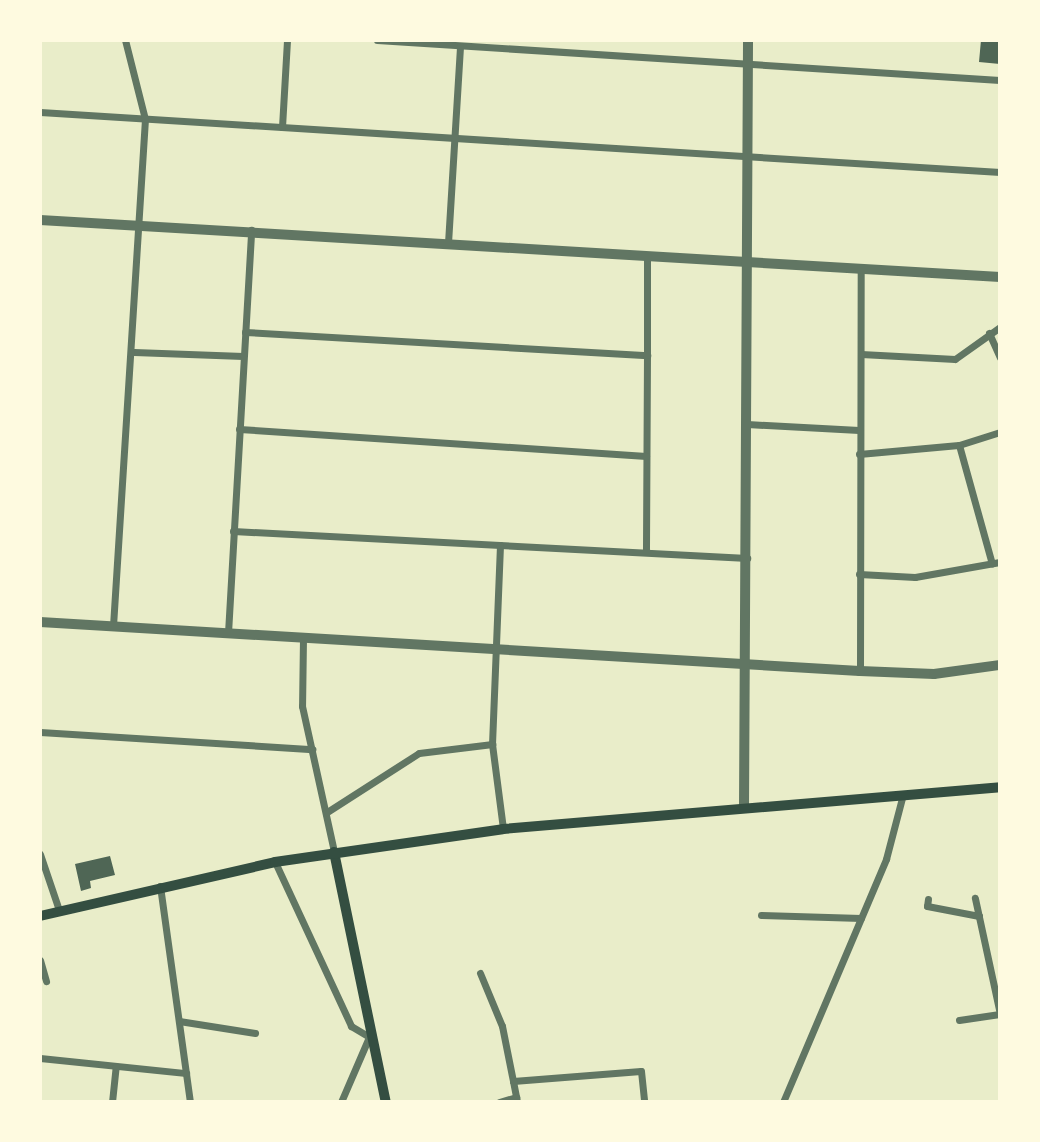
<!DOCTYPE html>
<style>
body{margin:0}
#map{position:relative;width:1040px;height:1142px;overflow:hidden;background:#e9edc9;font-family:"Asap Condensed",sans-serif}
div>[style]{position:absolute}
.building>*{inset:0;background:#4f6655}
.minor>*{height:7px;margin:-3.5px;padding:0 3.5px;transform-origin:3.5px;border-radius:3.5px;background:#617663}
.tertiary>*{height:10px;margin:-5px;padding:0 5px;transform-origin:5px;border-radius:5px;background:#617663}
.secondary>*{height:10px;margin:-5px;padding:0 5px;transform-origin:5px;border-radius:5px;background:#344e41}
span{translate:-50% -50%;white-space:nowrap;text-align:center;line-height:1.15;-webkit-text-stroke:5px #fefae0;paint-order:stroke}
.frame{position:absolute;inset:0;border:42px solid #fefae0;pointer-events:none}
</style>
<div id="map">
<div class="building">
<i style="clip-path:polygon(981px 40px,1000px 40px,1000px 64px,979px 62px)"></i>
<i style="clip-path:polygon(110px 856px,115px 875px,90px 881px,91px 888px,81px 891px,75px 864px)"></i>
</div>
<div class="minor">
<i style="left:377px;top:40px;width:624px;rotate:3.67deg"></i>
<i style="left:40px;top:112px;width:962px;rotate:3.58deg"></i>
<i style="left:282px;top:127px;width:87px;rotate:-86.7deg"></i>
<i style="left:448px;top:243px;width:197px;rotate:-86.5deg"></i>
<i style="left:245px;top:332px;width:403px;rotate:3.3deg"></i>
<i style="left:647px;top:355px;width:197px;rotate:90.3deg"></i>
<i style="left:989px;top:333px;width:27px;rotate:66deg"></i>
<i style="left:134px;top:352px;width:109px;rotate:2.1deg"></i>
<i style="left:861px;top:354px;width:94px;rotate:3deg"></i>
<i style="left:955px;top:359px;width:55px;rotate:-35.4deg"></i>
<i style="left:647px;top:355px;width:100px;rotate:-90deg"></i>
<i style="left:747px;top:424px;width:112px;rotate:3.1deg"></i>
<i style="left:239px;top:429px;width:408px;rotate:3.8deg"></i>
<i style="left:959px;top:445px;width:123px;rotate:74.5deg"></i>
<i style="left:859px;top:454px;width:100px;rotate:-5.1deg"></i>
<i style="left:959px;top:445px;width:43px;rotate:-17.6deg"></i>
<i style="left:233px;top:531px;width:515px;rotate:3.01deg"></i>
<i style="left:500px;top:545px;width:199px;rotate:92.3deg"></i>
<i style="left:492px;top:744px;width:86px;rotate:82.6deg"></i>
<i style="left:859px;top:574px;width:56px;rotate:3.1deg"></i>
<i style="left:915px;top:577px;width:86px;rotate:-10deg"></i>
<i style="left:113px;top:626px;width:508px;rotate:-86.39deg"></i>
<i style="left:145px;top:119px;width:81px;rotate:-104.2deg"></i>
<i style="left:228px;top:633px;width:404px;rotate:-86.7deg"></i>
<i style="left:303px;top:638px;width:68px;rotate:90.8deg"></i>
<i style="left:302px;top:706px;width:149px;rotate:77.6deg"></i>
<i style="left:860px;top:671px;width:402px;rotate:-89.9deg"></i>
<i style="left:40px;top:732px;width:273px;rotate:3.6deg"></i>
<i style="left:327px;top:812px;width:109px;rotate:-32.7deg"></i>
<i style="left:419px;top:753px;width:74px;rotate:-7deg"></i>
<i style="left:40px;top:854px;width:59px;rotate:71.3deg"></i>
<i style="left:275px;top:862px;width:181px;rotate:65.1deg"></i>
<i style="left:351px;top:1026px;width:21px;rotate:31deg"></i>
<i style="left:369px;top:1037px;width:71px;rotate:113.3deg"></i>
<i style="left:160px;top:886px;width:218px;rotate:82.1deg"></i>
<i style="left:928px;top:899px;width:7px;rotate:98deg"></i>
<i style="left:927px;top:906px;width:53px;rotate:10.9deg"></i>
<i style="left:761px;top:915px;width:100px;rotate:1.7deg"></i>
<i style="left:40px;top:960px;width:22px;rotate:74deg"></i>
<i style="left:480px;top:973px;width:57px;rotate:67.5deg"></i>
<i style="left:502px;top:1026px;width:56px;rotate:78.7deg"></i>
<i style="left:513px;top:1081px;width:128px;rotate:-4.5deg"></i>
<i style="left:641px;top:1071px;width:31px;rotate:84deg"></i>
<i style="left:959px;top:1020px;width:41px;rotate:-8.3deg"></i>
<i style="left:1000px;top:1014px;width:119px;rotate:-102.2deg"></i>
<i style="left:179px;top:1021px;width:77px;rotate:9deg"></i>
<i style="left:40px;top:1058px;width:147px;rotate:5.9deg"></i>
<i style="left:513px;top:1081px;width:21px;rotate:79deg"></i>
<i style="left:112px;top:1102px;width:36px;rotate:-84deg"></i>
<i style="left:499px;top:1102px;width:18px;rotate:-16deg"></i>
<i style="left:783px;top:1102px;width:264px;rotate:-67deg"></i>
<i style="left:886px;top:859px;width:67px;rotate:-75.3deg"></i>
</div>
<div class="tertiary">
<i style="left:40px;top:220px;width:962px;rotate:3.4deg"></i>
<i style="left:40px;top:622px;width:821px;rotate:3.42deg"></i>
<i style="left:860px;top:671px;width:74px;rotate:2.3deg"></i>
<i style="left:934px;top:674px;width:67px;rotate:-7.8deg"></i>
<i style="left:744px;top:808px;width:768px;rotate:-89.7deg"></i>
</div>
<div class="secondary">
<i style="left:334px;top:852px;width:255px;rotate:78.3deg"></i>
<i style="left:40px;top:916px;width:241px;rotate:-12.9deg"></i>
<i style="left:275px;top:862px;width:230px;rotate:-8.2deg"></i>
<i style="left:503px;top:829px;width:499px;rotate:-4.8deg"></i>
</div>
<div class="frame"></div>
</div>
